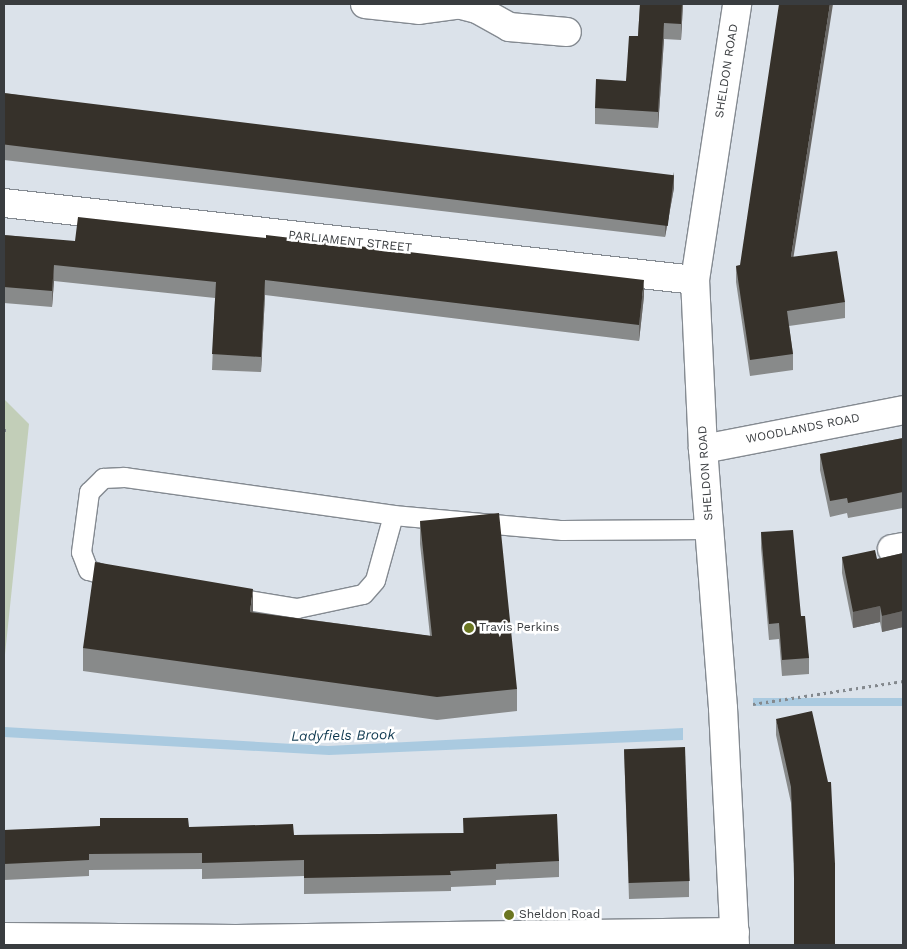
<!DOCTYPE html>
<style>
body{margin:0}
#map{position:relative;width:907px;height:949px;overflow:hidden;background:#dbe2ea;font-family:"Work Sans",sans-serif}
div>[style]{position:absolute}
.green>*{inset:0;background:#c2ceb8}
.water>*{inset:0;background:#aacae0;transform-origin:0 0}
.path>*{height:3px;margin-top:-1.5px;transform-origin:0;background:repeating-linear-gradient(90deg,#84898e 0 2.5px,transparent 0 6.5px)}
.roads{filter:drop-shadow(1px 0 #848a91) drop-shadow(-1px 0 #848a91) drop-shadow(0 1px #848a91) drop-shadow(0 -1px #848a91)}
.service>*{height:19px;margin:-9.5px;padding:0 9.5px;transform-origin:9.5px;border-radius:9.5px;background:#fff}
.minor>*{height:28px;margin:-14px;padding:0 14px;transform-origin:14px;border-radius:14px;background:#fff}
.wall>*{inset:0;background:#888a8a}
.shaded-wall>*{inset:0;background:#686664}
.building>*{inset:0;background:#36312a;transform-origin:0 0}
.dots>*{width:14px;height:14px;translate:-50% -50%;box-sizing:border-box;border:2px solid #fff;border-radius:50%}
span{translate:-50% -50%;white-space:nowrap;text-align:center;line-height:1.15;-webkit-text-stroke:5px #fff;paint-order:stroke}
.street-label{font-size:12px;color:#393c3f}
.poi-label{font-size:12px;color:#393c3f}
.left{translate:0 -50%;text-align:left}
.water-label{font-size:14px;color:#0e384f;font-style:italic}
.frame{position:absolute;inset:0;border:5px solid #393c3f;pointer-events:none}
</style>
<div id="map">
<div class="green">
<i style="clip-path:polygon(4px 399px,29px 424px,4px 664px)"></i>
</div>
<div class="water">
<i style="left:903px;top:698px;width:8px;height:150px;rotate:90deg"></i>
<i style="clip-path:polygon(4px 727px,328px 746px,683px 728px,683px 740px,329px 755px,4px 737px)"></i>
</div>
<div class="path">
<i style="left:4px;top:430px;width:5px"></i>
<i style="left:753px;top:704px;width:152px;rotate:-8.7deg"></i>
</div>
<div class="roads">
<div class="service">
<i style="left:118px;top:579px;width:31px;rotate:-163deg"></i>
<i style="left:88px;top:570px;width:19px;rotate:-111deg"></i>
<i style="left:81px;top:552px;width:61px;rotate:-82.4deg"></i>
<i style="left:89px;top:492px;width:20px;rotate:-45deg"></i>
<i style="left:103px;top:478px;width:21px;rotate:-3deg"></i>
<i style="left:124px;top:477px;width:272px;rotate:8deg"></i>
<i style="left:393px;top:515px;width:170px;rotate:5.1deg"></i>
<i style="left:562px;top:530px;width:148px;rotate:-0.4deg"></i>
<i style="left:229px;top:597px;width:69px;rotate:9.2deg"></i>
<i style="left:297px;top:608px;width:67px;rotate:-12deg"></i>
<i style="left:363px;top:594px;width:18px;rotate:-49deg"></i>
<i style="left:375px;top:580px;width:67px;rotate:-74.5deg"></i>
</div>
<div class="minor">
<i style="left:365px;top:4px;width:54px;rotate:6.3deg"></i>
<i style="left:419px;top:10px;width:43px;rotate:-7.9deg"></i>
<i style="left:461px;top:5px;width:16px;rotate:14deg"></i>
<i style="left:477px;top:9px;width:37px;rotate:29deg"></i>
<i style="left:509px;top:27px;width:58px;rotate:4.9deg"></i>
<i style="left:4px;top:203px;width:695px;rotate:6.36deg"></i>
<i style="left:703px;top:449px;width:204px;rotate:-11deg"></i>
<i style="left:892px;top:549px;width:11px;rotate:-10deg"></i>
<i style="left:4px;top:937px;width:232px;rotate:0.5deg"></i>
<i style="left:236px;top:939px;width:499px;rotate:-0.8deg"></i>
<i style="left:735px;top:945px;width:237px;rotate:-92.9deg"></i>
<i style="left:723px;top:708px;width:260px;rotate:-94.4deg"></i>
<i style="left:703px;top:449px;width:169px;rotate:-92.7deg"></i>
<i style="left:695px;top:280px;width:279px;rotate:-81.3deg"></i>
</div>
</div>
<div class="wall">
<i style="clip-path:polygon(640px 4px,683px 4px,681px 40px,664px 39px,658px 128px,595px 124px,595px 108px,626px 81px,638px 36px)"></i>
<i style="clip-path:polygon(4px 93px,674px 188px,665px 237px,4px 160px)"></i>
<i style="clip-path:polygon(4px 235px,644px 296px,639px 341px,265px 295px,261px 372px,212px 370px,215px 298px,54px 281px,52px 307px,4px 303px)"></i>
<i style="clip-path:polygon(794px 257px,845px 302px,845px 318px,789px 326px,793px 354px,793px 370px,750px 376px,736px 282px,736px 266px)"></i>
<i style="clip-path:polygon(903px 438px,903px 508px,848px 518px,847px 513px,830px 517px,820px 470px,820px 454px)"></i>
<i style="clip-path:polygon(420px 521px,517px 689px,517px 711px,437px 720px,83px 671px,83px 648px,253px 612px,430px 636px,420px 544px)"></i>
<i style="clip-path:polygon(761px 532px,801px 616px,809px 658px,809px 674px,782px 676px,779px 639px,769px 640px,761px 548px)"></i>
<i style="clip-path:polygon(903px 553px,903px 627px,882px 632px,880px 622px,853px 628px,842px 573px,842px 557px,877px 559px)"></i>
<i style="clip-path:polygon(776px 719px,835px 945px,794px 879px,791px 803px,776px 735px)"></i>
<i style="clip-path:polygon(624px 749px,689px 881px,689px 897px,629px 899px)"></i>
<i style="clip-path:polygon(463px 818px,559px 861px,559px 877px,496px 880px,496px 885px,451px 887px,451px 891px,304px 894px,304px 876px,202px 879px,202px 869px,89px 870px,89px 876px,4px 880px,4px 830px,189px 827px,294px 835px,463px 833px)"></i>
</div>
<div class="shaded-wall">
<i style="clip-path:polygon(682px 4px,683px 4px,681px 40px,681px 24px)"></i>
<i style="clip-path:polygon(830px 4px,833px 4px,791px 273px,791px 257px)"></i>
<i style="clip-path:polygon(664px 23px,664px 39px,658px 128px,658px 112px)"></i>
<i style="clip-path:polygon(674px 172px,674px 188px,665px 237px,665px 221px)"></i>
<i style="clip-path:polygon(54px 265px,54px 281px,52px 307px,52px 291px)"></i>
<i style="clip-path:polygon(265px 280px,265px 295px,261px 372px,261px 357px)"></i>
<i style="clip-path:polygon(644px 280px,644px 296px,639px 341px,639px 325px)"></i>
<i style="clip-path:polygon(253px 589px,253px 612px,250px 612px)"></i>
<i style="clip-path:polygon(880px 606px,880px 622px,853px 628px,853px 612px)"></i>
<i style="clip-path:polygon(903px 611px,903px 627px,882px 632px,882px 616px)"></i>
</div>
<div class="building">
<i style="clip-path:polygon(640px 4px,682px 4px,681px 24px,664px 23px,658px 112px,595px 108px,596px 79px,626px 81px,629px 36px,638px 36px)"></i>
<i style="clip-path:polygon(779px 4px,830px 4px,791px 257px,837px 251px,845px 302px,787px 311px,793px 354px,750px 360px,736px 266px,740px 265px)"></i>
<i style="left:4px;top:93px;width:675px;height:51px;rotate:7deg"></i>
<i style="clip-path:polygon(78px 217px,266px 238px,266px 235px,644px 280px,639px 325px,265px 280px,261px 357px,212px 354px,216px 282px,54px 265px,52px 291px,4px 287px,4px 235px,75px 241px)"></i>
<i style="clip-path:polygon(903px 438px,903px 492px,848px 503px,847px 498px,830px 501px,820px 454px)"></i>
<i style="clip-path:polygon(499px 513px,517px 689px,437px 697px,83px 648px,95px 562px,253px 589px,250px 612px,432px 636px,420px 521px)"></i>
<i style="clip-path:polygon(793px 530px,801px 616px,805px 616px,809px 658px,782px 660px,779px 623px,769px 624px,761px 532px)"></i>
<i style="clip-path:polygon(875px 550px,877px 559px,903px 553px,903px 611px,882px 616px,880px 606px,853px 612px,842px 557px)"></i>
<i style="clip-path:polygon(812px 711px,828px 782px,831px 782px,835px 864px,835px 945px,794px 945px,794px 864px,791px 787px,776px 719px)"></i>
<i style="left:685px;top:747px;width:134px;height:61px;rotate:88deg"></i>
<i style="clip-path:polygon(557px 814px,559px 861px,496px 864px,496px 869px,450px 871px,451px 875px,304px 878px,304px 860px,202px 863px,202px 853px,89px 854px,89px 860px,4px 864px,4px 830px,100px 826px,100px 818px,188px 818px,189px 827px,293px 824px,294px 835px,464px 833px,463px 818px)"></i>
</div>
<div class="dots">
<i style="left:469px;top:628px;background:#6b7621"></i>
<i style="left:509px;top:915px;background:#6b7621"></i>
</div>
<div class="street-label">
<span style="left:727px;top:71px;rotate:-81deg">SHELDON ROAD</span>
<span style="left:350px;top:242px;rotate:6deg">PARLIAMENT STREET</span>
<span style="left:803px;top:429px;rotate:-11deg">WOODLANDS ROAD</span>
<span style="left:706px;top:473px;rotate:-94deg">SHELDON ROAD</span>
</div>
<div class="poi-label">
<span class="left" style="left:479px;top:628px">Travis Perkins</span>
<span class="left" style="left:519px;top:915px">Sheldon Road</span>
</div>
<div class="water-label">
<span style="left:343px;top:735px;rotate:-1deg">Ladyfiels Brook</span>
</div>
<div class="frame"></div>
</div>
